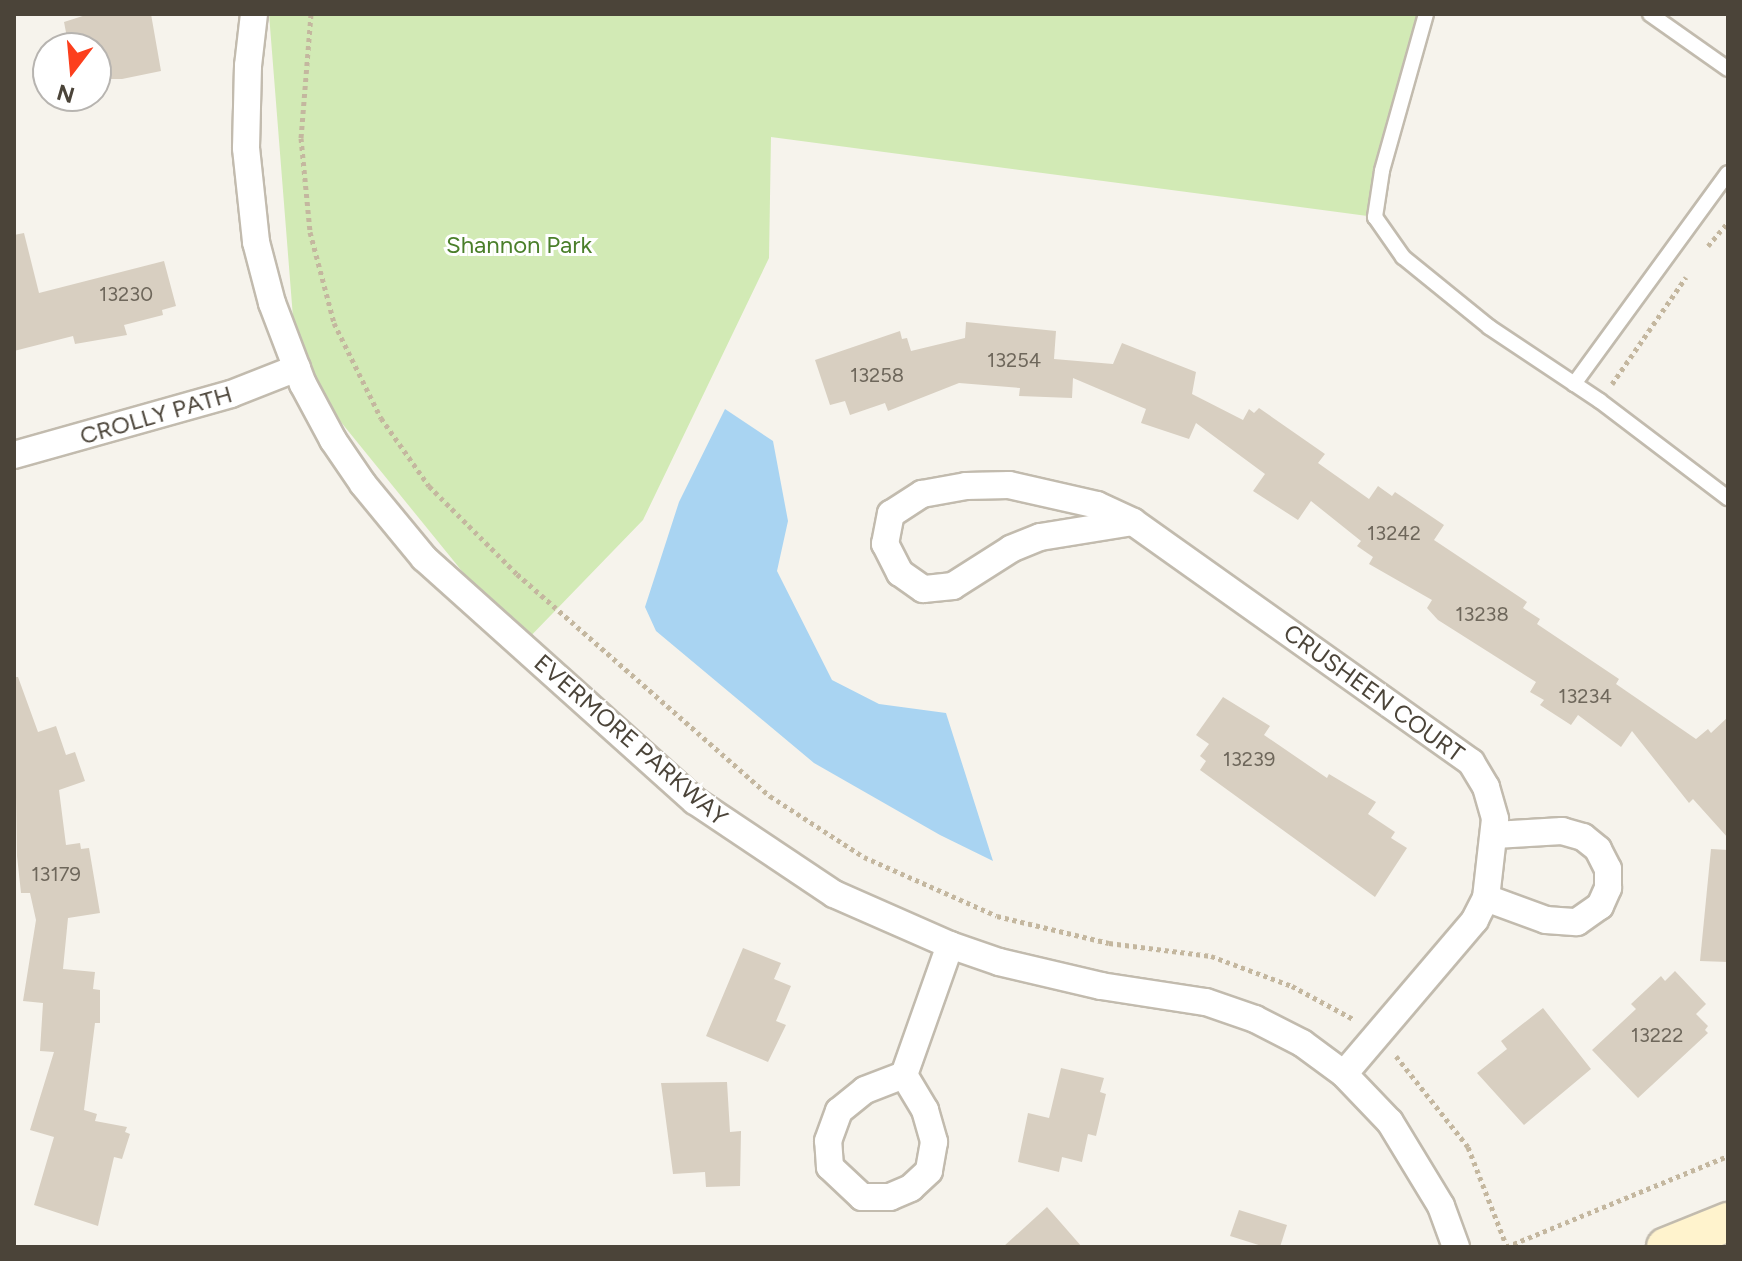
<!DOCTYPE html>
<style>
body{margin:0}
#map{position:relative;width:1742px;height:1261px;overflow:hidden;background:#f6f3ec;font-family:Figtree,sans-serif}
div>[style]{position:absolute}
.green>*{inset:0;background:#d2eab5}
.water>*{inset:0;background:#a9d4f2}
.building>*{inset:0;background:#d8cfc1}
.path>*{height:5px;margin-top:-2.5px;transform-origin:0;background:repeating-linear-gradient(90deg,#c4b79f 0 4px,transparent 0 8px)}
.roads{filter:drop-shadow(2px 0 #c2bbae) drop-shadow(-2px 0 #c2bbae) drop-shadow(0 2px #c2bbae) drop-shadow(0 -2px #c2bbae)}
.lane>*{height:14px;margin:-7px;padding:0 7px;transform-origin:7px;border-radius:7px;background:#fff}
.street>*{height:26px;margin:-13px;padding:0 13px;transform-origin:13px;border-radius:13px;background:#fff}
.secondary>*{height:38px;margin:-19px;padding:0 19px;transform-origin:19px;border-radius:19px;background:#fff3cd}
span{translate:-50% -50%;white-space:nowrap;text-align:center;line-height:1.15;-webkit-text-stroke:6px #fff;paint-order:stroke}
.number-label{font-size:20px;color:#6e675b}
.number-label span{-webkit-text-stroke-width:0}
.park-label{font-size:24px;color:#4a7f2a}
.street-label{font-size:24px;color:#4b4439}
.frame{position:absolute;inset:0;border:16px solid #4b4439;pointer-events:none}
.north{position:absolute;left:32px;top:32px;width:80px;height:80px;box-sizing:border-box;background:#fff;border:2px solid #b7b4b0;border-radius:50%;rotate:196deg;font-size:22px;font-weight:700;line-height:32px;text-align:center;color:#4b4439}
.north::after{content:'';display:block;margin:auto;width:28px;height:36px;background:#fc3f1d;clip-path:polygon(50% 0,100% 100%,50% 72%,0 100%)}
</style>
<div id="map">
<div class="green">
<i style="clip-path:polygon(269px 14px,1426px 14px,1375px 217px,771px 137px,769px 258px,643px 520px,522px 645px,297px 368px)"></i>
</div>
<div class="water">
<i style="clip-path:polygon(725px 409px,773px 441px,788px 521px,777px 571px,832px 680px,879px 704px,946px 713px,993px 861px,940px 835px,814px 763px,656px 631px,645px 607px,679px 502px)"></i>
</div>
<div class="building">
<i style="clip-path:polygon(89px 14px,151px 14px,161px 71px,122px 79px,96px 79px,96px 48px,69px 48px,64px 22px)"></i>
<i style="clip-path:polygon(24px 233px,39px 293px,164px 261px,176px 306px,162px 310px,163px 315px,124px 325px,127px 335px,75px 344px,73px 336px,14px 351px,14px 235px)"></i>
<i style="clip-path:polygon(966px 322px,1056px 331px,1054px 359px,1113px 364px,1122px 343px,1196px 372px,1192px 394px,1243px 420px,1249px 409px,1254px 413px,1259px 408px,1325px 454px,1318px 463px,1369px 499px,1378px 486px,1392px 496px,1395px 492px,1444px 525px,1434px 540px,1527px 602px,1523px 608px,1540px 619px,1537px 624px,1619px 679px,1616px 684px,1696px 739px,1708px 729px,1711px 733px,1728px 717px,1728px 838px,1693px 799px,1689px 803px,1632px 731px,1621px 747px,1578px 715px,1571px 725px,1540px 705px,1544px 700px,1530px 692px,1536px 682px,1438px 620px,1427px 608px,1432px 600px,1369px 564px,1373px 557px,1357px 546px,1361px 541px,1311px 501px,1298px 520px,1253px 491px,1265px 474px,1196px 423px,1189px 439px,1141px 423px,1146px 409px,1073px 378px,1072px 398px,1019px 396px,1020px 388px,959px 383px,888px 411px,885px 403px,850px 415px,845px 401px,830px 405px,815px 360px,900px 331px,902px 339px,907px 338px,911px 351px,965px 338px)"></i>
<i style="clip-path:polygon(14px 677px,18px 677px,38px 732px,56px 726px,66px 755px,75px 752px,85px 781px,59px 790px,66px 845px,80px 843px,81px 849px,89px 848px,100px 913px,68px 918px,63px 969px,95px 972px,93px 989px,100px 990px,100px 1023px,95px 1023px,84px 1110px,97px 1114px,95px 1121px,127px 1127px,125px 1132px,130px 1134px,122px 1159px,114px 1157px,98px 1226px,34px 1205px,54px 1137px,30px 1130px,54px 1052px,40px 1051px,43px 1003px,23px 1001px,36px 920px,30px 893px,21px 893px,17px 856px)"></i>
<i style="clip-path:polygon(1223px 697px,1270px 726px,1264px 735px,1327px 778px,1329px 774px,1376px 802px,1368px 814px,1395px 832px,1391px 838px,1407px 848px,1375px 897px,1200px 770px,1206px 761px,1200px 756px,1209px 744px,1196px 735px)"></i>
<i style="clip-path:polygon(1711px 849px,1728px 850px,1728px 962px,1700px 961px)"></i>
<i style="clip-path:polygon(743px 948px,781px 963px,774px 979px,791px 986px,776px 1021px,786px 1025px,768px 1062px,706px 1036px)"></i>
<i style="clip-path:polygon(1675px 971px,1706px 1004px,1696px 1014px,1708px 1026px,1705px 1030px,1708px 1033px,1638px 1098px,1592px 1050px,1636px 1009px,1631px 1004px,1661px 976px,1665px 981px)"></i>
<i style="clip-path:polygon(1543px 1008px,1591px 1069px,1524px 1125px,1477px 1073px,1507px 1049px,1501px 1041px)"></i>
<i style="clip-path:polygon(1061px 1068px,1104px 1078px,1100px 1092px,1106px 1094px,1096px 1136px,1088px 1134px,1082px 1162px,1062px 1157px,1059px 1172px,1018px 1162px,1028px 1113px,1049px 1118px)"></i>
<i style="clip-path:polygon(727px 1082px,730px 1132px,741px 1131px,740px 1186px,706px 1187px,705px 1172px,673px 1174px,661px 1083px)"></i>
<i style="clip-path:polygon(1047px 1207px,1082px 1247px,1003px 1247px)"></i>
<i style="clip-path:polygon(1239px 1210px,1287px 1225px,1280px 1247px,1265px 1247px,1230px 1236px)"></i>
</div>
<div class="path">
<i style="left:311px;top:14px;width:124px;rotate:94.6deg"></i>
<i style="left:301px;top:138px;width:94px;rotate:84.5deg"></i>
<i style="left:310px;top:232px;width:94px;rotate:75.2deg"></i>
<i style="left:334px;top:323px;width:106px;rotate:63.7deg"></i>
<i style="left:381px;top:418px;width:83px;rotate:54.8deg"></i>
<i style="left:429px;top:486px;width:124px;rotate:45deg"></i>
<i style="left:517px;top:574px;width:337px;rotate:41.3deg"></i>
<i style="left:770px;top:796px;width:112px;rotate:33deg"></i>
<i style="left:864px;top:857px;width:145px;rotate:23.9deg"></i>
<i style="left:997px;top:916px;width:115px;rotate:13.6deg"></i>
<i style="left:1109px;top:943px;width:103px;rotate:7.3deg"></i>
<i style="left:1211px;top:956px;width:86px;rotate:20.3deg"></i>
<i style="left:1292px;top:986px;width:69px;rotate:28.4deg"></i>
<i style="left:1708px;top:246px;width:31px;rotate:-50deg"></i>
<i style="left:1612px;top:384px;width:130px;rotate:-55.3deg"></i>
<i style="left:1396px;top:1056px;width:116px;rotate:51.6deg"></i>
<i style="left:1468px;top:1147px;width:107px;rotate:68.7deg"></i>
<i style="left:1506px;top:1247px;width:240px;rotate:-22.3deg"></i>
</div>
<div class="roads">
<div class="lane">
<i style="left:1426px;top:14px;width:163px;rotate:105.7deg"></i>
<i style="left:1382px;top:171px;width:47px;rotate:98.7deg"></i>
<i style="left:1375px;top:217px;width:49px;rotate:55deg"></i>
<i style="left:1403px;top:257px;width:111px;rotate:39.1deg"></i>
<i style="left:1489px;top:327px;width:133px;rotate:33.7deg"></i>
<i style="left:1600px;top:401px;width:161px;rotate:37.2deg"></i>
<i style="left:1650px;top:14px;width:95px;rotate:35.2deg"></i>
<i style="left:1574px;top:384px;width:261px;rotate:-53.9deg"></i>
</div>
<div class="street">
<i style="left:254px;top:14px;width:52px;rotate:96.6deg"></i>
<i style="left:248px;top:66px;width:82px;rotate:91.4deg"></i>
<i style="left:246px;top:148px;width:95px;rotate:83.9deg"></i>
<i style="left:256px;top:242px;width:63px;rotate:75.3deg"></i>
<i style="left:272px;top:303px;width:87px;rotate:69.1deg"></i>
<i style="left:303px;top:384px;width:64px;rotate:61.8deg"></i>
<i style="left:333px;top:440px;width:53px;rotate:55.7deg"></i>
<i style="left:363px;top:484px;width:96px;rotate:50.5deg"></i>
<i style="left:424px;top:558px;width:364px;rotate:41.9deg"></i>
<i style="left:695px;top:801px;width:167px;rotate:33.8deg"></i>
<i style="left:834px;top:894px;width:127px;rotate:23.7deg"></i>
<i style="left:950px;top:945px;width:52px;rotate:19.1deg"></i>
<i style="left:999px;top:962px;width:105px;rotate:13.2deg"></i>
<i style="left:1101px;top:986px;width:106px;rotate:8.7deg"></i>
<i style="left:1206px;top:1002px;width:52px;rotate:19.1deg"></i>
<i style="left:1255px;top:1019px;width:53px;rotate:27.1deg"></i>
<i style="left:1302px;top:1043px;width:52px;rotate:36.4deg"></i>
<i style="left:1344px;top:1074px;width:66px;rotate:46.2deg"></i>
<i style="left:1390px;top:1122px;width:98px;rotate:58.7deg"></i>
<i style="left:1441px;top:1206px;width:44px;rotate:69.9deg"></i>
<i style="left:14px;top:455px;width:225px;rotate:-15.7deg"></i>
<i style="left:231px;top:394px;width:71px;rotate:-21.5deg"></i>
<i style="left:1133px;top:522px;width:94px;rotate:170.8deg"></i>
<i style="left:1040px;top:537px;width:31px;rotate:158deg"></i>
<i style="left:1011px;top:549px;width:69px;rotate:147.5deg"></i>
<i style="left:953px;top:586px;width:30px;rotate:174deg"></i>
<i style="left:923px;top:589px;width:28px;rotate:-145deg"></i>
<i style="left:900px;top:573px;width:33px;rotate:-117deg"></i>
<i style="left:885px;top:544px;width:31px;rotate:-79deg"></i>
<i style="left:891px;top:514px;width:37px;rotate:-33deg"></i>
<i style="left:922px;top:494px;width:45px;rotate:-10.3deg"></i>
<i style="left:966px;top:486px;width:43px;rotate:-1.3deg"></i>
<i style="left:1009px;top:485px;width:90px;rotate:12.8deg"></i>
<i style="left:1097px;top:505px;width:40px;rotate:25deg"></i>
<i style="left:1133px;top:522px;width:415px;rotate:35.4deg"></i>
<i style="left:1471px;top:762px;width:29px;rotate:59deg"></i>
<i style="left:1486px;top:787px;width:33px;rotate:74deg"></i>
<i style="left:1495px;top:819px;width:80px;rotate:96.5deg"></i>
<i style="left:1486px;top:898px;width:25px;rotate:117deg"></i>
<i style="left:1475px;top:920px;width:202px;rotate:130.4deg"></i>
<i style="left:1486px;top:898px;width:64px;rotate:20.1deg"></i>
<i style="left:1546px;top:920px;width:31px;rotate:4deg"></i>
<i style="left:1577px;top:922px;width:28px;rotate:-35deg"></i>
<i style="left:1600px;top:906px;width:20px;rotate:-66deg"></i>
<i style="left:1608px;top:888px;width:19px;rotate:-90deg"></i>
<i style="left:1608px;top:869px;width:22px;rotate:-117deg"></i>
<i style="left:1598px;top:849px;width:19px;rotate:-141deg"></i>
<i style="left:1583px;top:837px;width:22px;rotate:-164deg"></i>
<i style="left:1562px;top:831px;width:67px;rotate:176.6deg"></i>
<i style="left:904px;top:1075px;width:41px;rotate:59deg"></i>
<i style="left:925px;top:1110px;width:33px;rotate:74deg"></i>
<i style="left:934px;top:1142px;width:29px;rotate:100deg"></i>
<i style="left:929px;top:1171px;width:25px;rotate:137deg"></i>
<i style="left:911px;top:1188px;width:23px;rotate:157deg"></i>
<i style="left:890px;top:1197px;width:28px;rotate:180deg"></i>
<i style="left:862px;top:1197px;width:44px;rotate:-136.8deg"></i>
<i style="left:830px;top:1167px;width:26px;rotate:-94deg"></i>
<i style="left:828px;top:1141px;width:32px;rotate:-70deg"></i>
<i style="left:839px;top:1111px;width:33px;rotate:-39deg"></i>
<i style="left:865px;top:1090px;width:42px;rotate:-21deg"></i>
<i style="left:904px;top:1075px;width:138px;rotate:-70.5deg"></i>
</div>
<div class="secondary">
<i style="left:1666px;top:1247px;width:67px;rotate:-22deg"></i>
</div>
</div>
<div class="number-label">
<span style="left:126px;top:294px">13230</span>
<span style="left:1014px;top:360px">13254</span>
<span style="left:877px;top:375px">13258</span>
<span style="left:1394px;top:533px">13242</span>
<span style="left:1482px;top:614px">13238</span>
<span style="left:1585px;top:696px">13234</span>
<span style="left:1249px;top:759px">13239</span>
<span style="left:56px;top:874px">13179</span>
<span style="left:1657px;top:1035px">13222</span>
</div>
<div class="park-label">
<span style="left:519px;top:245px">Shannon Park</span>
</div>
<div class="street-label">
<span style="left:156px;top:415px;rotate:-16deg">CROLLY PATH</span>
<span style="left:1374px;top:693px;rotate:36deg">CRUSHEEN COURT</span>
<span style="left:631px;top:740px;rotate:41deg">EVERMORE PARKWAY</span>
</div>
<div class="frame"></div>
<div class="north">N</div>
</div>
